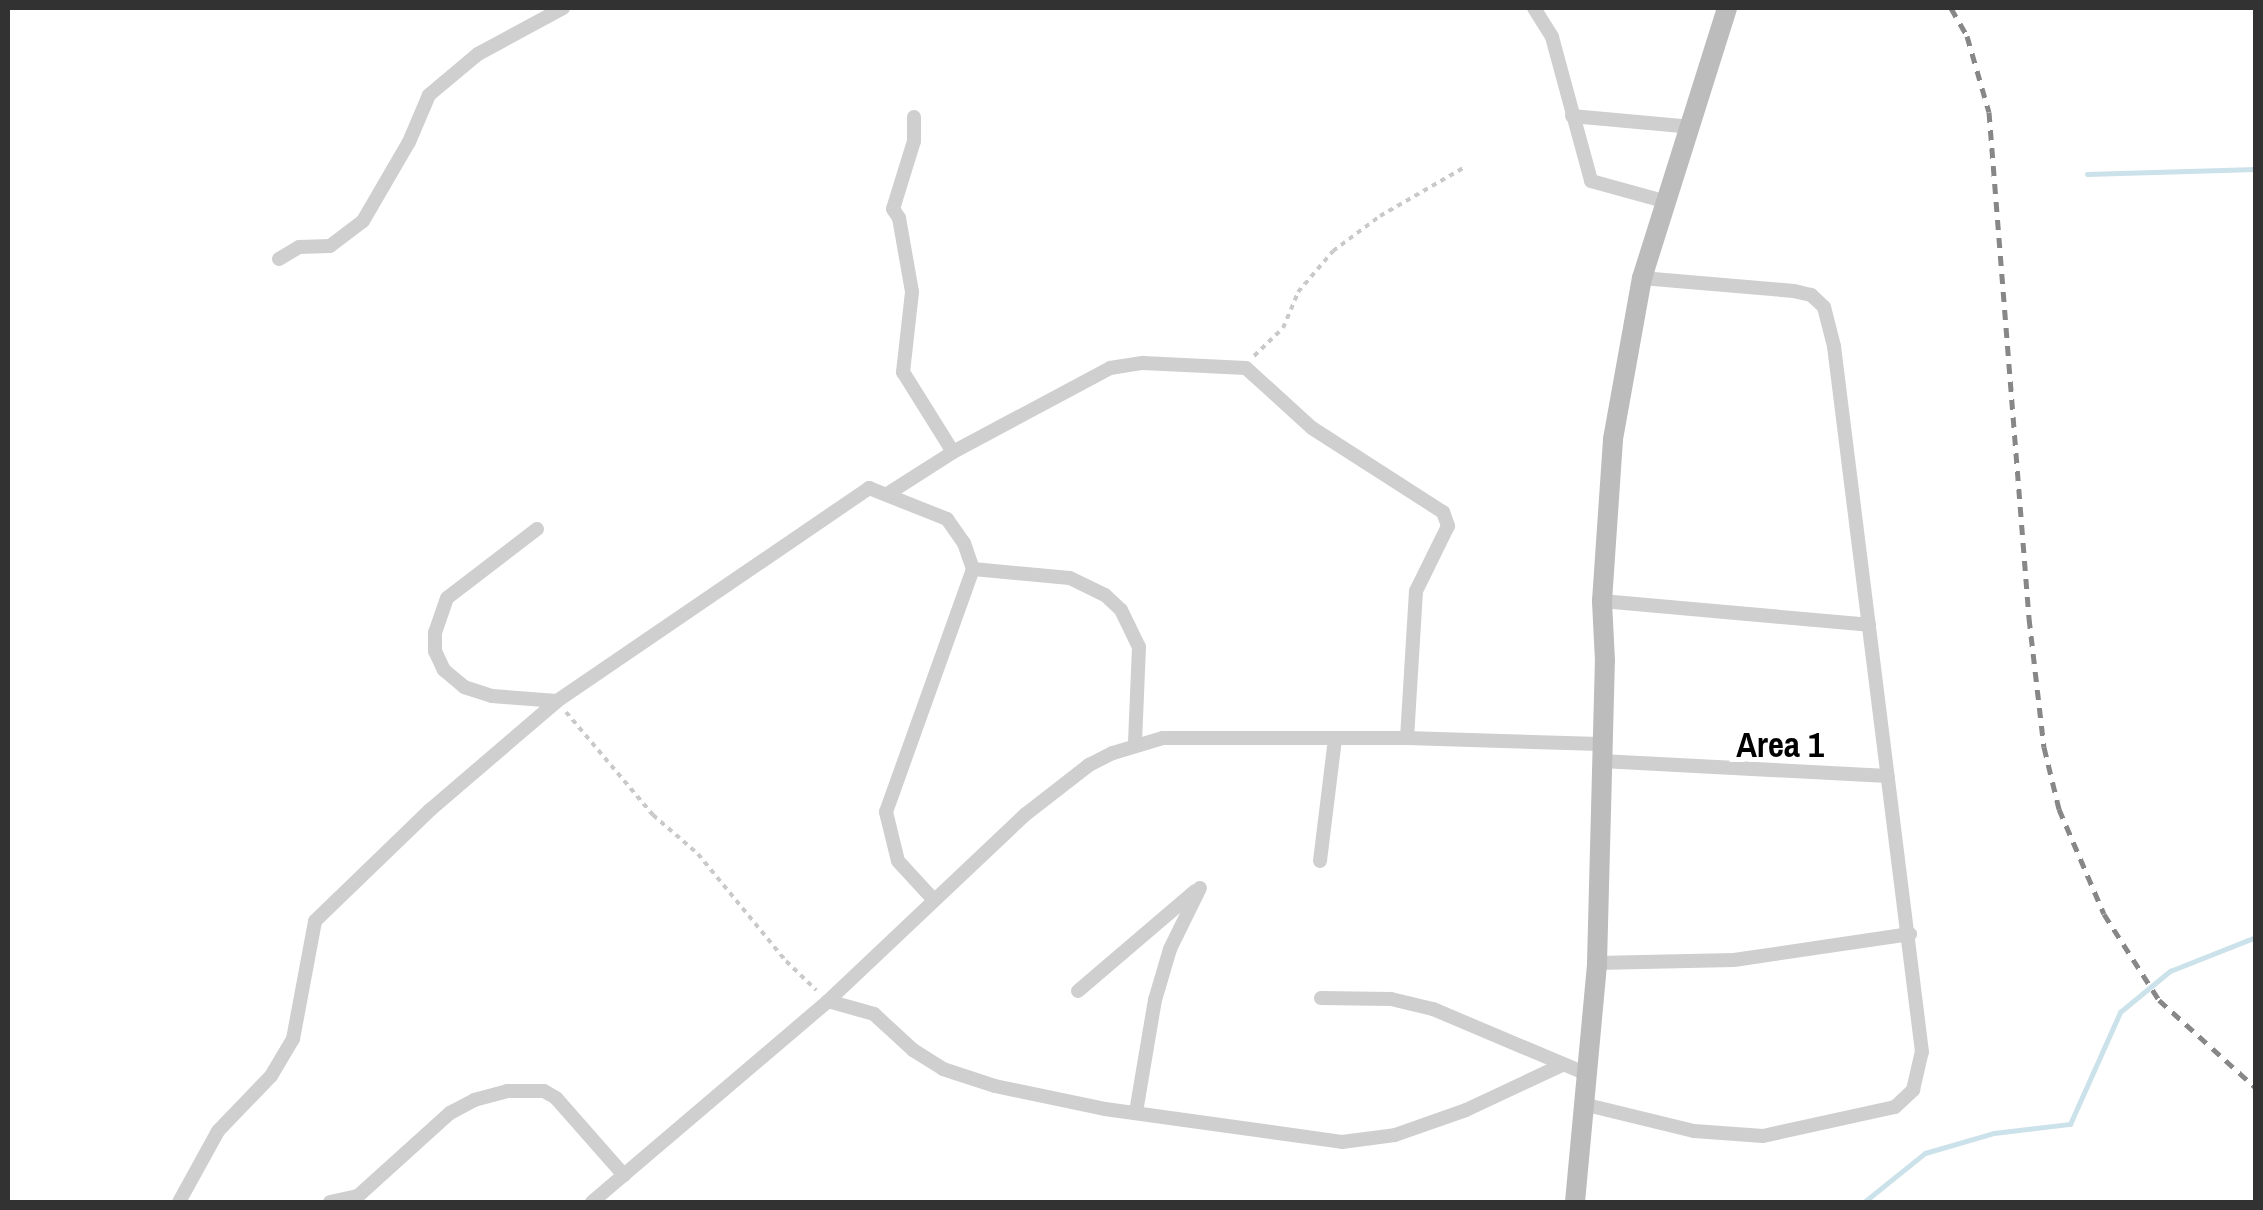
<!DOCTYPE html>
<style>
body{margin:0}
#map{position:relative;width:2263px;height:1210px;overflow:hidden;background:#fff;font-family:"Archivo Narrow",sans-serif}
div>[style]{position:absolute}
.stream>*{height:5px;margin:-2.5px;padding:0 2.5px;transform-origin:2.5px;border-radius:2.5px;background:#cce2ea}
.path>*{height:4px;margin-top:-2px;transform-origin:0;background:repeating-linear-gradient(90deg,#c9c9c9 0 5px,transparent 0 10px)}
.minor>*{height:14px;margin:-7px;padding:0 7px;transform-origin:7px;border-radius:7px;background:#cfcfcf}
.secondary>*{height:20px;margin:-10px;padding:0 10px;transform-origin:10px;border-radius:10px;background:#bcbcbc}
.rail>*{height:5px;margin-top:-2.5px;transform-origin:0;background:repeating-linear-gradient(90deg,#878787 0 10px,transparent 0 18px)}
span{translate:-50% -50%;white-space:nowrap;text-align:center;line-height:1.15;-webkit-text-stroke:10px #fff;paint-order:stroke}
.quarter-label{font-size:35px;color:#000;font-weight:700}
.frame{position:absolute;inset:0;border:10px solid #323232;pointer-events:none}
</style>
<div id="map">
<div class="stream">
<i style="left:2087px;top:174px;width:169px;rotate:-1.7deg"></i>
<i style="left:1864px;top:1202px;width:78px;rotate:-38.8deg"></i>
<i style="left:1925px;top:1153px;width:72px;rotate:-16.2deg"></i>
<i style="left:1994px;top:1133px;width:77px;rotate:-6.8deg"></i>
<i style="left:2070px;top:1124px;width:123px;rotate:-65.9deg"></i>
<i style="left:2120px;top:1012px;width:65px;rotate:-39.4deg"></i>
<i style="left:2170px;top:971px;width:92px;rotate:-21.6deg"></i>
</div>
<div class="path">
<i style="left:1254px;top:356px;width:40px;rotate:-44deg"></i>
<i style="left:1283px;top:328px;width:39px;rotate:-67deg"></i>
<i style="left:1298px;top:292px;width:54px;rotate:-49.5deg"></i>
<i style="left:1333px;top:251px;width:59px;rotate:-36.7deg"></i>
<i style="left:1380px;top:216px;width:98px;rotate:-30deg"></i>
<i style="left:566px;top:712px;width:135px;rotate:49.8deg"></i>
<i style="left:653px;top:815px;width:60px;rotate:40.9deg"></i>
<i style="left:698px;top:854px;width:139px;rotate:50.6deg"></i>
<i style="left:786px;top:961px;width:42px;rotate:44deg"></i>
</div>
<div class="minor">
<i style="left:1534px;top:8px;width:34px;rotate:58deg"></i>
<i style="left:1552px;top:37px;width:149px;rotate:74.8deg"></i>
<i style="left:1591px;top:181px;width:79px;rotate:15.4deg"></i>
<i style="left:1572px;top:116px;width:121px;rotate:5.2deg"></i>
<i style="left:914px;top:117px;width:24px;rotate:90deg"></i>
<i style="left:914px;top:141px;width:71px;rotate:107.2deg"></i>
<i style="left:893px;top:209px;width:11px;rotate:56deg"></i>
<i style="left:899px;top:218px;width:75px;rotate:80deg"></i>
<i style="left:912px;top:292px;width:81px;rotate:96.4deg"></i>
<i style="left:903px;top:372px;width:94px;rotate:58deg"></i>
<i style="left:279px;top:259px;width:23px;rotate:-31deg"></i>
<i style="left:299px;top:247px;width:31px;rotate:-2deg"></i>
<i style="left:330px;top:246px;width:41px;rotate:-37.1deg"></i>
<i style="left:363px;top:221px;width:91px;rotate:-59.8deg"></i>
<i style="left:409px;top:142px;width:51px;rotate:-66.9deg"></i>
<i style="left:429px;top:95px;width:64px;rotate:-39.9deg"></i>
<i style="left:478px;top:54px;width:97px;rotate:-28.4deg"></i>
<i style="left:889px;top:493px;width:76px;rotate:-32.6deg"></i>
<i style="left:953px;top:452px;width:178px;rotate:-28.1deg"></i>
<i style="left:1110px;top:368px;width:33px;rotate:-9deg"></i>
<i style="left:1143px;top:363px;width:103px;rotate:2.8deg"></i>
<i style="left:1246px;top:368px;width:89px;rotate:42.3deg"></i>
<i style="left:1312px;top:428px;width:156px;rotate:32.7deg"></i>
<i style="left:1443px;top:512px;width:15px;rotate:70deg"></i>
<i style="left:1448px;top:526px;width:72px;rotate:116.2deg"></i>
<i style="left:1416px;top:591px;width:147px;rotate:93.5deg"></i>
<i style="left:537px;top:529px;width:113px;rotate:142.5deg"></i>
<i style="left:447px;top:598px;width:36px;rotate:109deg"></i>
<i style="left:435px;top:632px;width:19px;rotate:90deg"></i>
<i style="left:435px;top:651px;width:21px;rotate:65deg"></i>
<i style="left:444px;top:670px;width:26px;rotate:40deg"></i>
<i style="left:464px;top:687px;width:29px;rotate:18deg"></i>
<i style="left:492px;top:696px;width:65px;rotate:4.4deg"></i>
<i style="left:973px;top:569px;width:97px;rotate:5.3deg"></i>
<i style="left:1070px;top:578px;width:39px;rotate:26deg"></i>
<i style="left:1105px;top:595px;width:22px;rotate:43deg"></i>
<i style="left:1121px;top:610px;width:41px;rotate:64.1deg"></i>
<i style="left:1139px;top:647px;width:96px;rotate:92.4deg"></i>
<i style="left:1602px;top:601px;width:268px;rotate:5.1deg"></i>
<i style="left:1601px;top:761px;width:287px;rotate:3deg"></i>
<i style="left:1320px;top:861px;width:123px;rotate:-83deg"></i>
<i style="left:1597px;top:963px;width:137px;rotate:-1.3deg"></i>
<i style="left:1734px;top:960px;width:178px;rotate:-8.4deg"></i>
<i style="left:1078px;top:991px;width:154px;rotate:-40.5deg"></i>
<i style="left:1321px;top:998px;width:70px;rotate:0.8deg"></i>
<i style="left:1391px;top:999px;width:43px;rotate:13.4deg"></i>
<i style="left:1433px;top:1009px;width:169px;rotate:22.9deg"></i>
<i style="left:828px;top:1001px;width:48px;rotate:15.8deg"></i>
<i style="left:874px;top:1014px;width:53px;rotate:42.7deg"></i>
<i style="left:913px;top:1050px;width:36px;rotate:32deg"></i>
<i style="left:943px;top:1069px;width:55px;rotate:18.1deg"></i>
<i style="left:995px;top:1086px;width:112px;rotate:11.8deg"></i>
<i style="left:1105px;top:1109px;width:239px;rotate:7.9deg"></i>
<i style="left:1342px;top:1142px;width:53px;rotate:-7.5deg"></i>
<i style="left:1395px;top:1135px;width:75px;rotate:-19.4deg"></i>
<i style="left:1466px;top:1110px;width:104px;rotate:-25.1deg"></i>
<i style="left:1587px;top:1105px;width:110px;rotate:13.7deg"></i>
<i style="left:1694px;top:1131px;width:69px;rotate:4.1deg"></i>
<i style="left:1763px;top:1136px;width:135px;rotate:-12.4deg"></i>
<i style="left:1895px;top:1107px;width:25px;rotate:-43deg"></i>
<i style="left:1913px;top:1090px;width:39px;rotate:-77deg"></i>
<i style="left:1922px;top:1052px;width:711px;rotate:-97.11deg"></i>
<i style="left:1834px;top:346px;width:40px;rotate:-104.4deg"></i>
<i style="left:1824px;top:307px;width:18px;rotate:-137deg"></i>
<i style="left:1811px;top:295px;width:17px;rotate:-167deg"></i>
<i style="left:1794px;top:291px;width:153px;rotate:-175.1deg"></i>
<i style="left:1136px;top:1112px;width:114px;rotate:-80.4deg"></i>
<i style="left:1155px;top:1000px;width:53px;rotate:-73.6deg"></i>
<i style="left:1170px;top:949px;width:68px;rotate:-63.8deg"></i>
<i style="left:179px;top:1202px;width:81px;rotate:-61.2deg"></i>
<i style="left:218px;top:1131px;width:76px;rotate:-46.1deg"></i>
<i style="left:271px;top:1076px;width:43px;rotate:-59.3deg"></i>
<i style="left:293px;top:1039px;width:120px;rotate:-79.4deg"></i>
<i style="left:315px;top:921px;width:160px;rotate:-44deg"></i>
<i style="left:430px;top:810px;width:167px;rotate:-40.6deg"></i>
<i style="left:557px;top:701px;width:378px;rotate:-34.3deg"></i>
<i style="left:869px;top:488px;width:84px;rotate:21.7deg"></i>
<i style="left:947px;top:519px;width:29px;rotate:55deg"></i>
<i style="left:964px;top:543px;width:28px;rotate:71deg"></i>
<i style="left:973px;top:569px;width:258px;rotate:109.7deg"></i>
<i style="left:886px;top:812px;width:50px;rotate:76.2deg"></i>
<i style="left:898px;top:861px;width:52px;rotate:47.4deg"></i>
<i style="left:330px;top:1202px;width:29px;rotate:-12deg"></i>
<i style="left:358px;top:1196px;width:124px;rotate:-42.1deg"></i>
<i style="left:450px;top:1113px;width:27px;rotate:-28deg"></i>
<i style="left:474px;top:1100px;width:34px;rotate:-15deg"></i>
<i style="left:507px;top:1091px;width:37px"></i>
<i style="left:544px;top:1091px;width:14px;rotate:30deg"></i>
<i style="left:556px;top:1098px;width:103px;rotate:48.6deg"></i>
<i style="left:592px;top:1202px;width:310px;rotate:-40.4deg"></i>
<i style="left:828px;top:1001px;width:272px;rotate:-43.4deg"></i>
<i style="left:1026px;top:814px;width:80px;rotate:-37.9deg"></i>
<i style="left:1089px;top:765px;width:27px;rotate:-27deg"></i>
<i style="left:1113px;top:753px;width:52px;rotate:-16.7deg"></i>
<i style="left:1163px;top:738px;width:244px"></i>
<i style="left:1407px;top:738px;width:193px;rotate:1.8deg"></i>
</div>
<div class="secondary">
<i style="left:1575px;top:1202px;width:240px;rotate:-84.7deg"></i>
<i style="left:1597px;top:963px;width:302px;rotate:-88.5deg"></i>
<i style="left:1605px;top:661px;width:60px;rotate:-92.9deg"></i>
<i style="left:1602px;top:601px;width:162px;rotate:-86.1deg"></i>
<i style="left:1613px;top:439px;width:164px;rotate:-79.8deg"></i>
<i style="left:1642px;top:278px;width:283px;rotate:-72.5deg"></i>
</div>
<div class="rail">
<i style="left:1951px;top:8px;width:32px;rotate:60deg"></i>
<i style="left:1967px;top:36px;width:79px;rotate:73.9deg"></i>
<i style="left:1989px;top:112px;width:508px;rotate:85.48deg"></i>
<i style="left:2029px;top:618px;width:130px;rotate:83.4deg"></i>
<i style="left:2044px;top:747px;width:64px;rotate:76.4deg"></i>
<i style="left:2059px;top:809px;width:114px;rotate:66.8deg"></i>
<i style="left:2104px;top:914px;width:102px;rotate:57.4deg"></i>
<i style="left:2159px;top:1000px;width:131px;rotate:42.2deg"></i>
</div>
<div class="quarter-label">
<span style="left:1780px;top:745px">Area 1</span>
</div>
<div class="frame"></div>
</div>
